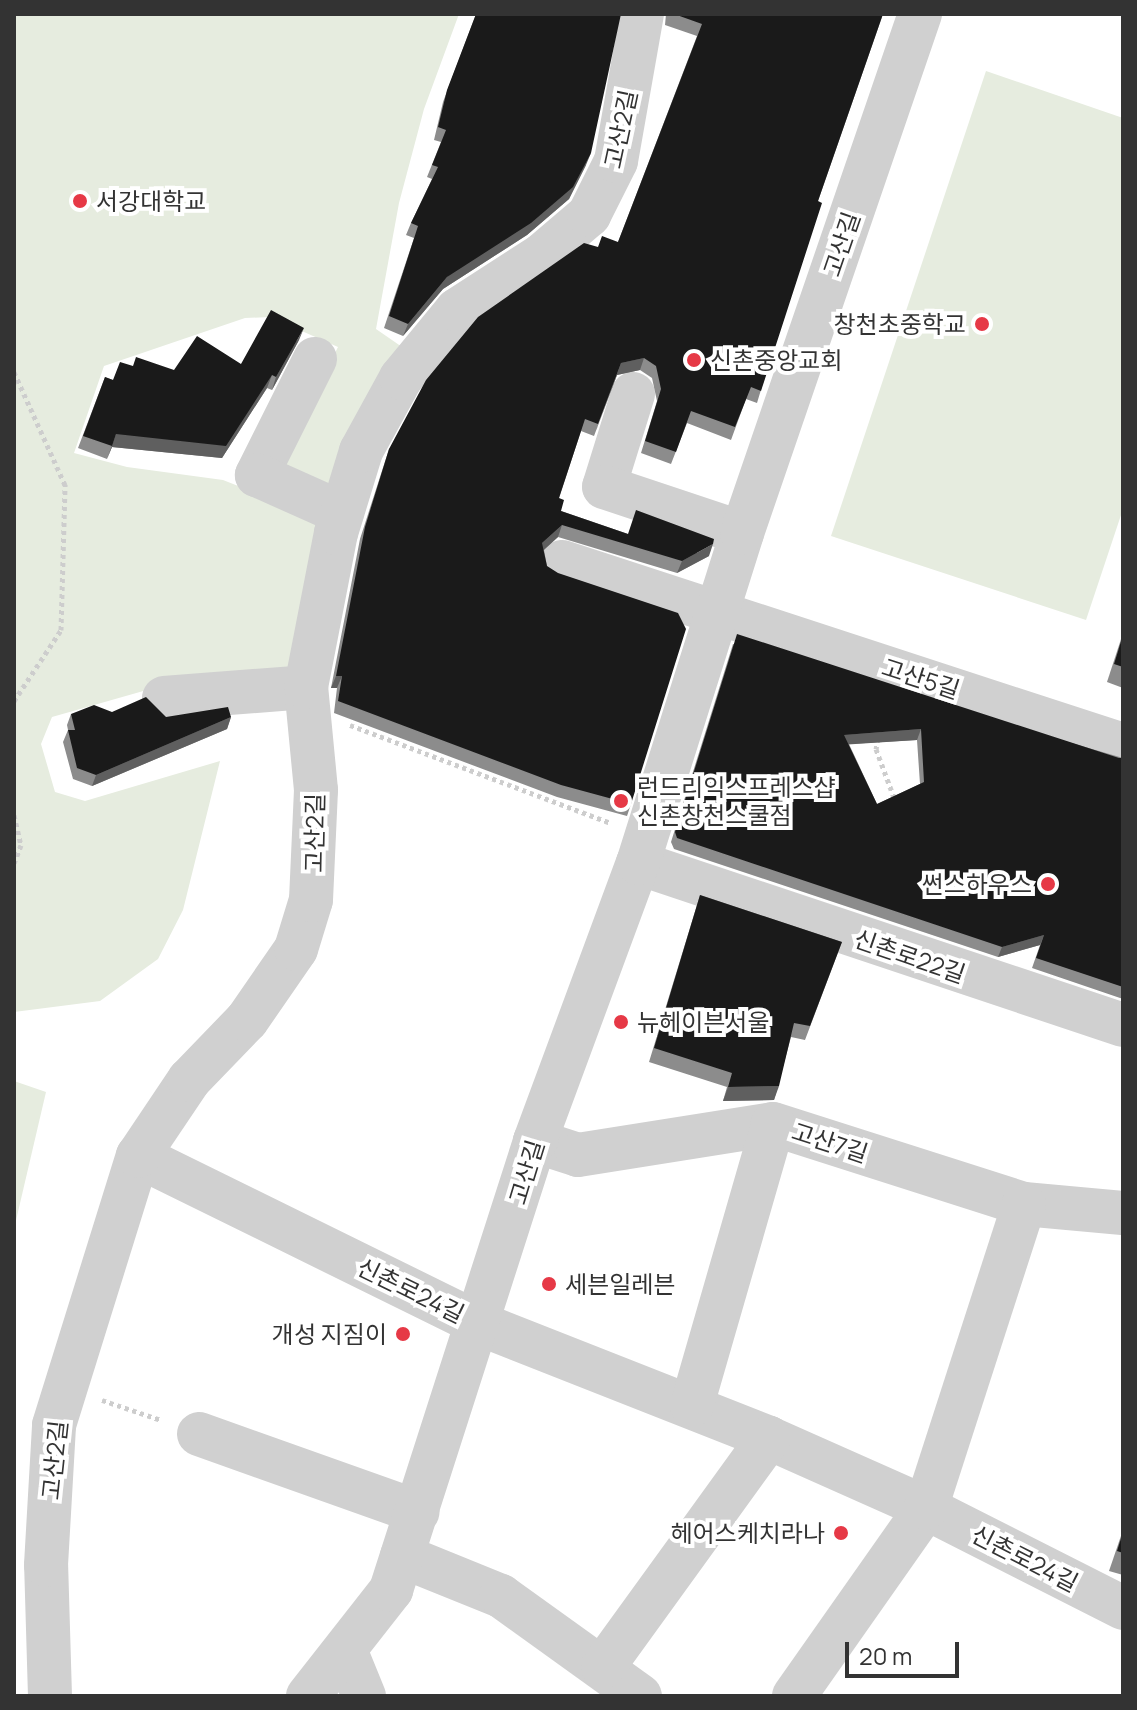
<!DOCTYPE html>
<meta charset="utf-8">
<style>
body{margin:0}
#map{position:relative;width:1137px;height:1710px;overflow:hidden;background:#fff;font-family:Manrope,"Noto Sans KR",sans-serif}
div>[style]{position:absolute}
.green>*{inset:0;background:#e6ecdf}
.path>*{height:5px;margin-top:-2.5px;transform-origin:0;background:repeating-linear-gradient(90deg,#cdcdcd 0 4px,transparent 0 8px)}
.minor>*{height:44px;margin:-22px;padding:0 22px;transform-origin:22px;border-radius:22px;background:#d0d0d0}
.wall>*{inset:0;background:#8c8c8c}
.shaded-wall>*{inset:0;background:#5f5f5f}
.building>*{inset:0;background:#1a1a1a}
.dots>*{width:22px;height:22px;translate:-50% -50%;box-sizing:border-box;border:4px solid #fff;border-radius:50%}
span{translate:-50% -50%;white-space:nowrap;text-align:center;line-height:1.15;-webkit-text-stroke:8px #fff;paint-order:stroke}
.street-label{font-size:24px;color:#333}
.poi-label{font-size:24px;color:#333}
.left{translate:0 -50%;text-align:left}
.right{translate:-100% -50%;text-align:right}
.frame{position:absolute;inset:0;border:16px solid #333;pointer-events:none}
.scale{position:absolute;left:845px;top:1642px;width:114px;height:36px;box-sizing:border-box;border:4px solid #333;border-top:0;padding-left:10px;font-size:24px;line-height:28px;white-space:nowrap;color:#333;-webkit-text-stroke:6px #fff;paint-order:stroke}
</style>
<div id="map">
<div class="green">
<i style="clip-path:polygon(14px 14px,459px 14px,424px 109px,399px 203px,376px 329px,405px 349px,330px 498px,275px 471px,338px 347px,270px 317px,245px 318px,104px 366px,74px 453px,127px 467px,223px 480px,325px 520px,291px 676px,189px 678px,52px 717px,41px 744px,55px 792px,85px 801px,220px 761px,183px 910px,158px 959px,100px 1001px,14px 1012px)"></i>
<i style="clip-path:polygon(986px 71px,1123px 118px,1123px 509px,1086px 620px,831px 536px)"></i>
<i style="clip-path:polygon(14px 1081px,46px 1092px,14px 1229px)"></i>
</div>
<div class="path">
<i style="left:14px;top:372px;width:124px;rotate:65.7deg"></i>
<i style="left:14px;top:701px;width:85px;rotate:-56.5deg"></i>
<i style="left:61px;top:630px;width:146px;rotate:-88.4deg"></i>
<i style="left:350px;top:725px;width:279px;rotate:20.6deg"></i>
<i style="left:878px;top:738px;width:11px;rotate:100deg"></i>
<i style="left:876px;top:749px;width:54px;rotate:69.6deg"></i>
<i style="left:14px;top:815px;width:31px;rotate:77deg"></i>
<i style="left:21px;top:845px;width:19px;rotate:111deg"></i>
<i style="left:102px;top:1400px;width:62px;rotate:18.7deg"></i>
</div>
<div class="minor">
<i style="left:315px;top:359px;width:130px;rotate:116.6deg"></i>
<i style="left:257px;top:475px;width:93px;rotate:24.1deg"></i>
<i style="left:633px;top:394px;width:97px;rotate:107.3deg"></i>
<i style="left:604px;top:487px;width:145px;rotate:18.4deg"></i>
<i style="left:562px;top:562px;width:590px;rotate:18.07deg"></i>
<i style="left:164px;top:698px;width:142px;rotate:-4.4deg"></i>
<i style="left:638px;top:863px;width:511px;rotate:18.47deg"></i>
<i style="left:535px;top:1141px;width:45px;rotate:18deg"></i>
<i style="left:578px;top:1155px;width:197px;rotate:-9deg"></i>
<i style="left:773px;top:1124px;width:263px;rotate:17.7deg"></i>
<i style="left:1024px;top:1204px;width:99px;rotate:5.2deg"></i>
<i style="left:138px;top:1156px;width:381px;rotate:26.2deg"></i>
<i style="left:480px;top:1324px;width:311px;rotate:21.5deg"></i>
<i style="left:769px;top:1438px;width:172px;rotate:24deg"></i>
<i style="left:926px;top:1508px;width:221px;rotate:26.9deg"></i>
<i style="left:692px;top:1405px;width:292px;rotate:-73.9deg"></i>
<i style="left:199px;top:1434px;width:232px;rotate:19.6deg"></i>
<i style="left:402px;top:1556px;width:107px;rotate:22deg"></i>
<i style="left:501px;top:1596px;width:171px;rotate:35.7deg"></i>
<i style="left:346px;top:1652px;width:48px;rotate:67.8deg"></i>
<i style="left:603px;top:1667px;width:283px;rotate:-54.1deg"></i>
<i style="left:50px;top:1696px;width:131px;rotate:-91.7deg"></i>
<i style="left:46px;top:1565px;width:140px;rotate:-86.7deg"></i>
<i style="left:54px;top:1425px;width:282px;rotate:-72.7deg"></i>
<i style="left:138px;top:1156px;width:92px;rotate:-56.1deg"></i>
<i style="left:189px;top:1080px;width:83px;rotate:-46deg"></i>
<i style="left:247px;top:1020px;width:86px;rotate:-55.4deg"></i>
<i style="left:296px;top:949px;width:51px;rotate:-73deg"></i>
<i style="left:311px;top:900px;width:110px;rotate:-87.4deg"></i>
<i style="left:316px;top:790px;width:103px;rotate:-95.5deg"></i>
<i style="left:306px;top:687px;width:157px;rotate:-79deg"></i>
<i style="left:336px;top:533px;width:86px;rotate:-73deg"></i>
<i style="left:361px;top:451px;width:83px;rotate:-61.3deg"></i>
<i style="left:401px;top:378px;width:88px;rotate:-50.5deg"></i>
<i style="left:457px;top:310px;width:101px;rotate:-32.9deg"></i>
<i style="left:542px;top:255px;width:62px;rotate:-40.4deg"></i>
<i style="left:589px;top:215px;width:60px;rotate:-63.4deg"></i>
<i style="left:616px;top:161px;width:149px;rotate:-80deg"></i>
<i style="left:308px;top:1696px;width:135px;rotate:-51.9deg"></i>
<i style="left:391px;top:1590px;width:472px;rotate:-72.2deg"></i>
<i style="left:535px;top:1141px;width:296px;rotate:-69.7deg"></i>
<i style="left:638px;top:863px;width:346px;rotate:-72.5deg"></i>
<i style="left:742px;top:533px;width:549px;rotate:-71.07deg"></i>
<i style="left:794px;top:1696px;width:230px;rotate:-54.9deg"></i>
<i style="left:926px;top:1508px;width:319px;rotate:-72.1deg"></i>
</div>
<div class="wall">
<i style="clip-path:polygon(476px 14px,586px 165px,569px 199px,527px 235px,443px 289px,403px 336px,384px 328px,414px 238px,406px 235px,411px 223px,432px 179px,427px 177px,441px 142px,434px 140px,443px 102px)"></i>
<i style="clip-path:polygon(666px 14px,883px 14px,818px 201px,757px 403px,746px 399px,731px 440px,687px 423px,671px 464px,641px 453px,657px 401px,652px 378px,640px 370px,617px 375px,594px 436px,581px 431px,559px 498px,561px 511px,628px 534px,709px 556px,677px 573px,558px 537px,544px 550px,547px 566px,631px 804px,627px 816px,557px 797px,334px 713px,337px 688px,331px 688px,360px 539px,389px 449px,598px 247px,618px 242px,697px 36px,665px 25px)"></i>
<i style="clip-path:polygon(299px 340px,272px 390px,267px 388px,222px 458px,112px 447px,107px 459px,78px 448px,105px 377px,113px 380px,133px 366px,174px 370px,241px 364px)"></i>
<i style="clip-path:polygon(1123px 633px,1123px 688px,1107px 682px)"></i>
<i style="clip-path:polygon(evenodd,733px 644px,1123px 758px,1123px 999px,1032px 968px,1040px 945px,998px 957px,674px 849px,671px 842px,733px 644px,917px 740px,920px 784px,877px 804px,849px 744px,917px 740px)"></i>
<i style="clip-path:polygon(112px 712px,166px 717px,231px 717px,227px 729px,92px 786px,73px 779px,63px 742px,68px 730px,67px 725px,71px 714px)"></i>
<i style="clip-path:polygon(700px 895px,842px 942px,805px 1040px,791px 1037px,774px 1100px,723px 1101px,727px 1087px,649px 1062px)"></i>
<i style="clip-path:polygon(1123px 1530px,1123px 1575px,1109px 1571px)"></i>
</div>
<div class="shaded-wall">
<i style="clip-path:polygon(591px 153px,586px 165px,569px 199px,527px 235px,443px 289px,403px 336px,408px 324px,447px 277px)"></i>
<i style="clip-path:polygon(304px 328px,299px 340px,272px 390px,276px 377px)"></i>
<i style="clip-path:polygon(644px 358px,640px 370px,617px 375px,594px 436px,621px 363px)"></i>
<i style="clip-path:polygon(272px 375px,267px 388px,222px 458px,112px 447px,107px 459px,116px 434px)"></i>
<i style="clip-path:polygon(562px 525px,558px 537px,538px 555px,542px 543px)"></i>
<i style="clip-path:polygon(713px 544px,709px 556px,677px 573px,682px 561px)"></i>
<i style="clip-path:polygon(336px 676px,342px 676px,337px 688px,331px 688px)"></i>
<i style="clip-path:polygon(231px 717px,227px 729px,92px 786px,96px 775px)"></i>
<i style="clip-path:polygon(921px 729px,917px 740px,840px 745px,844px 735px)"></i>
<i style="clip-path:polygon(1044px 935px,1040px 945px,998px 957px,1002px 947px)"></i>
<i style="clip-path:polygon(779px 1086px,774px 1100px,723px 1101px,728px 1087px)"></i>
</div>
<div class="building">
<i style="clip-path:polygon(476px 14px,621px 14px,591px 153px,573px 187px,531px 223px,447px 277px,408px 324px,389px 316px,418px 226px,411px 223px,438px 167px,432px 165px,446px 130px,438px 127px,447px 90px)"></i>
<i style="clip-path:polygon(674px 14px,883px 14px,818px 201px,822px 203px,761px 391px,751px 387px,735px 427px,691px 411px,676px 452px,645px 441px,661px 389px,656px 366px,644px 358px,621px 363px,598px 424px,585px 419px,559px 498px,564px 500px,561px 511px,628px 534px,636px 510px,714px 539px,713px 544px,682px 561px,562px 525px,542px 543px,547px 566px,558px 573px,678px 613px,686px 629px,631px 804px,561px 785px,338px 701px,342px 676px,336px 676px,365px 527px,389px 449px,426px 380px,478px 317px,584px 243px,598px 247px,602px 236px,618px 242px,702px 24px)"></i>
<i style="clip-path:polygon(271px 310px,304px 328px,276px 377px,272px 375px,226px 446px,116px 434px,112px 446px,83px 436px,105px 377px,113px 380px,120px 362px,133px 366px,136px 357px,174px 370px,197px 336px,241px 364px)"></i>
<i style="clip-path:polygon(evenodd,737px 634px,1119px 758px,1123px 758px,1123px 987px,1036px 958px,1044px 935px,1002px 947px,677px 838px,675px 832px,737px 634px,921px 729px,924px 782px,877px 804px,844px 735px,921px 729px)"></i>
<i style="clip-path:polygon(1123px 635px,1123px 667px,1114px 664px)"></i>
<i style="clip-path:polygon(146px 697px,166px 717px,228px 707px,231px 717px,96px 775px,77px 768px,68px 730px,75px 730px,71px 714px,94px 705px,112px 712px)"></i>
<i style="clip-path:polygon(700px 895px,842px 942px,810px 1026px,794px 1023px,779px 1086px,728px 1087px,732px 1073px,654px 1048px)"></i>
<i style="clip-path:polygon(1123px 1532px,1123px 1553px,1117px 1551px)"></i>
</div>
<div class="dots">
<i style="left:80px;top:201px;background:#e63946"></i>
<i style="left:982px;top:324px;background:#e63946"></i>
<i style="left:694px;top:360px;background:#e63946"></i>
<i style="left:621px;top:801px;background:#e63946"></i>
<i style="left:1048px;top:884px;background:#e63946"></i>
<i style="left:621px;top:1022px;background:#e63946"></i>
<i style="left:549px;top:1284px;background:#e63946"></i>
<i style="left:403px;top:1334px;background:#e63946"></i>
<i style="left:841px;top:1533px;background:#e63946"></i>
</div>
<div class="street-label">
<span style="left:620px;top:129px;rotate:-78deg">고산2길</span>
<span style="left:841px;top:244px;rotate:-71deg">고산길</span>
<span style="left:921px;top:678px;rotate:18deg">고산5길</span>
<span style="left:314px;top:833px;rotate:-89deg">고산2길</span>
<span style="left:910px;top:956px;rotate:19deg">신촌로22길</span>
<span style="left:830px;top:1142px;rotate:18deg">고산7길</span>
<span style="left:526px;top:1172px;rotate:-73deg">고산길</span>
<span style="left:411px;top:1290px;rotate:26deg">신촌로24길</span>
<span style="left:54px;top:1460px;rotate:-84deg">고산2길</span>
<span style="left:1025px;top:1558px;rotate:27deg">신촌로24길</span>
</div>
<div class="poi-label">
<span class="left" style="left:96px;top:201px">서강대학교</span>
<span class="right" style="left:966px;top:324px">창천초중학교</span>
<span class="left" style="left:710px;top:360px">신촌중앙교회</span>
<span class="left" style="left:637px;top:801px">런드리익스프레스샵<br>신촌창천스쿨점</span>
<span class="right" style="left:1032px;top:884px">썬스하우스</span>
<span class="left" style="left:637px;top:1022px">뉴헤이븐서울</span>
<span class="left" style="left:565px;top:1284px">세븐일레븐</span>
<span class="right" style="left:387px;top:1334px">개성 지짐이</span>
<span class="right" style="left:825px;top:1533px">헤어스케치라나</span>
</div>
<div class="frame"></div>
<div class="scale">20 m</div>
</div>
